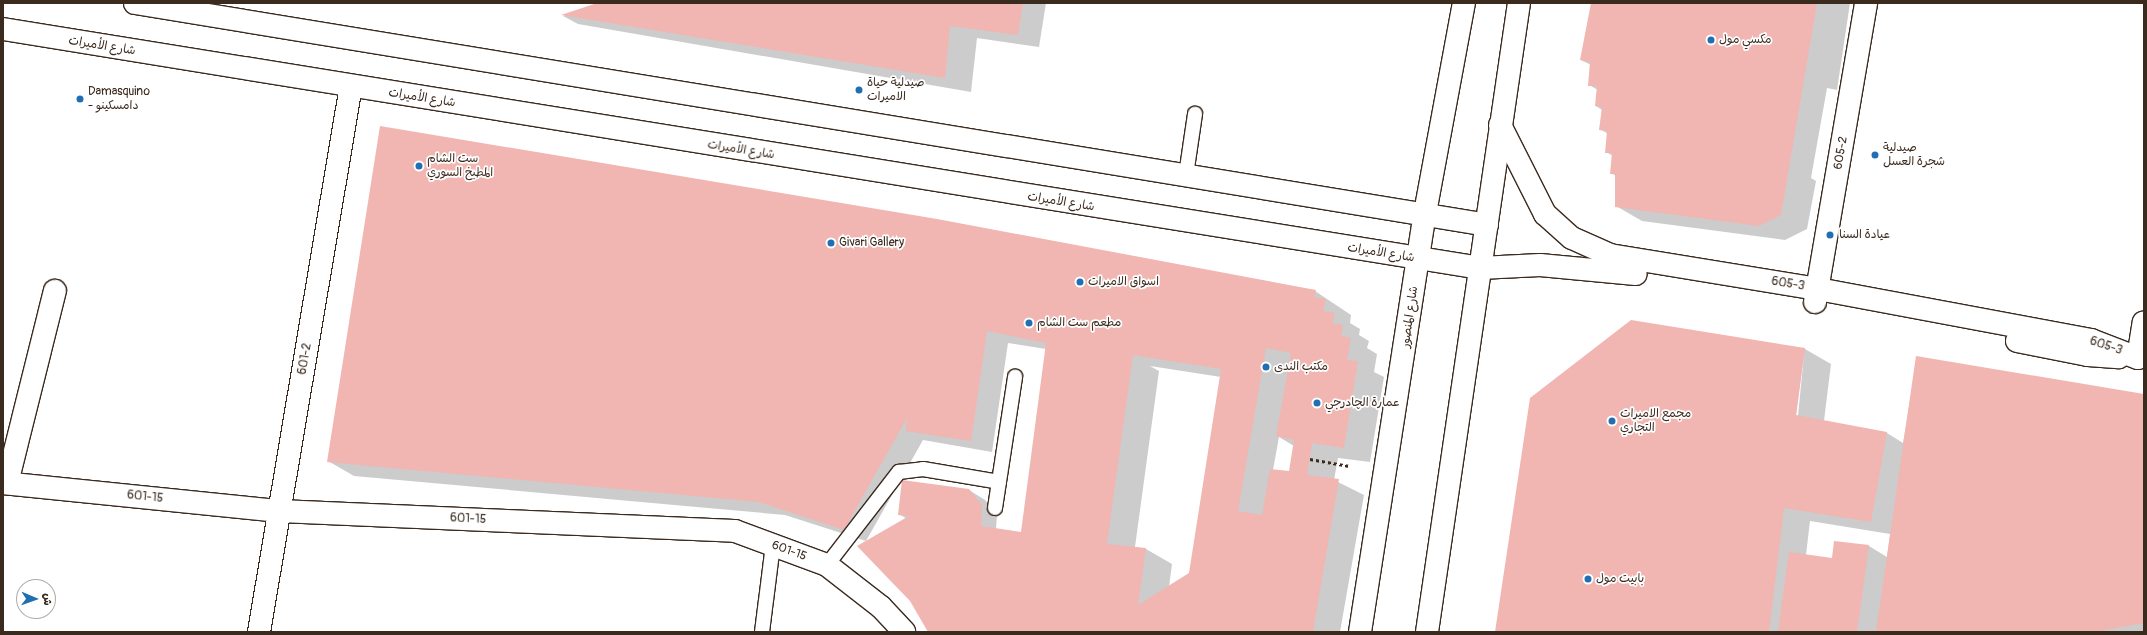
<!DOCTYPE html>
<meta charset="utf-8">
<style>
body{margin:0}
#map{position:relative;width:2147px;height:635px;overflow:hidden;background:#fff;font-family:Pangolin,"Playpen Sans Arabic",sans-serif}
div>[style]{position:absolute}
.shadow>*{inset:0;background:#0003}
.building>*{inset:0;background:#f1b5b2}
.path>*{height:2.5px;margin-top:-1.25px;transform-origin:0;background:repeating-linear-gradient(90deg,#3b2a1e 0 3px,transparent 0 6px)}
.roads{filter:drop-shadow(1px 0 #3b2a1e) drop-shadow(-1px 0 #3b2a1e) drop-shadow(0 1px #3b2a1e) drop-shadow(0 -1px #3b2a1e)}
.lane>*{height:14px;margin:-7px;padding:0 7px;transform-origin:7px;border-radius:7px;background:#fff}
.street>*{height:22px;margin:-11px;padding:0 11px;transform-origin:11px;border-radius:11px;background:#fff}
.secondary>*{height:22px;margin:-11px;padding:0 11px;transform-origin:11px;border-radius:11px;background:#fff}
.dots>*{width:11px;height:11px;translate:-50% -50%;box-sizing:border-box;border:2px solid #fff;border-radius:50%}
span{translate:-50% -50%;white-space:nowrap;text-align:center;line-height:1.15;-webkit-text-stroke:3.5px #fff;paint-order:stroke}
.poi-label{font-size:12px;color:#3b2a1e}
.left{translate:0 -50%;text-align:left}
.street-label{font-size:12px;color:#3b2a1e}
.frame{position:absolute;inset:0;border:4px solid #3b2a1e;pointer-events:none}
.north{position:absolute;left:16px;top:579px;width:40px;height:40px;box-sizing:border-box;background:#fff;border:1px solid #b1aaa5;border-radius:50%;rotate:92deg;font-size:11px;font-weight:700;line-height:16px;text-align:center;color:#3b2a1e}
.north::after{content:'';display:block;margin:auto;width:14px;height:18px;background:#1f6fb2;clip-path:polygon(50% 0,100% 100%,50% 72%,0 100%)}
</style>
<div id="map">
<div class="shadow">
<i style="clip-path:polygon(600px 3px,1046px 3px,1039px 47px,977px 38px,971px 92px,578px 24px,563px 16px)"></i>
<i style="clip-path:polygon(1594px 3px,1850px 3px,1837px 90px,1827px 88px,1811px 178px,1816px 181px,1807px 229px,1785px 240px,1642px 221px,1616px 206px,1616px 176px,1611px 173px,1613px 156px,1606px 152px,1608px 134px,1600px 129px,1602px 110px,1596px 106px,1598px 90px,1589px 85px,1591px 65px,1581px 60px)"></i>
<i style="clip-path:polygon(evenodd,381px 127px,1315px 291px,1351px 315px,1350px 323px,1360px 329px,1359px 335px,1369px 341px,1367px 348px,1377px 354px,1374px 372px,1384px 377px,1370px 462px,1338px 458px,1334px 480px,1364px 495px,1340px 632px,930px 632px,907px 519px,899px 514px,969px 490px,985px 500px,997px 515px,996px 529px,1022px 533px,1046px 349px,1008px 343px,992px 452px,923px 440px,866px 541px,785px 515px,354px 476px,328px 461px,381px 127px,1150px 366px,1221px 377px,1190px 573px,1169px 587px,1172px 564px,1146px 549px,1135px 547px,1159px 371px,1150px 366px,381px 127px,1279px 437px,1294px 446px,1290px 473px,1273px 470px,1279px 437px)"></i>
<i style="clip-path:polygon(evenodd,1631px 321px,1805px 349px,1831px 364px,1824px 421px,1887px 433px,1903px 443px,1917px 358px,2144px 395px,2144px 632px,1496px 632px,1631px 321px,1804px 354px,1798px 416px,1796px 416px,1804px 354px,1631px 321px,1810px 521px,1890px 534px,1887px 557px,1869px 546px,1833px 559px,1806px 555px,1810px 521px)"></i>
</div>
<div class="building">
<i style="clip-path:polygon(597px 3px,1023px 3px,1018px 35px,950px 26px,945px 78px,561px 15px)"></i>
<i style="clip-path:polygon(1591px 3px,1817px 3px,1781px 215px,1759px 226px,1615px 207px,1615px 174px,1610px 174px,1612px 153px,1605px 153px,1607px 131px,1599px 130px,1602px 107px,1595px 106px,1597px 86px,1588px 86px,1590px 62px,1580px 60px)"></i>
<i style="clip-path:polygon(evenodd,380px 126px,937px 219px,1316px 290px,1314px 297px,1326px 299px,1323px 311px,1335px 313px,1332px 323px,1343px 325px,1341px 336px,1351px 338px,1347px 360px,1358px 361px,1344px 448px,1312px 443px,1307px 475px,1339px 479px,1313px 632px,928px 632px,910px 601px,857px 546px,909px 516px,898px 515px,902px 480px,969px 489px,982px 505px,981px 526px,1021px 532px,1046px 343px,987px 331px,971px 441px,906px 431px,907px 418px,844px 530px,759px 502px,327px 462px,380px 126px,1266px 348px,1291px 353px,1276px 436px,1294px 440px,1289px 471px,1270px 469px,1262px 515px,1238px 511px,1266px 348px,380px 126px,1133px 355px,1221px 369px,1189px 573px,1138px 605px,1146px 548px,1107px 544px,1133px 355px)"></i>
<i style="clip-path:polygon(1631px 320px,1805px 348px,1796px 415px,1887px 432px,1871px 522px,1784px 508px,1769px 632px,1495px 632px,1530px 398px)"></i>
<i style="clip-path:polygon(1916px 356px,2144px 394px,2144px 623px,2095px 632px,1876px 632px)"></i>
<i style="clip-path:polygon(1834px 541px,1869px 545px,1857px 632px,1778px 632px,1789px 552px,1832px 558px)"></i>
</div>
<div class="path">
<i style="left:1310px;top:459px;width:40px;rotate:10deg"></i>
</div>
<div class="roads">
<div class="lane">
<i style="left:1186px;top:175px;width:62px;rotate:-81.6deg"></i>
<i style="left:995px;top:508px;width:133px;rotate:-81.3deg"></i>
<i style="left:827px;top:565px;width:118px;rotate:-52.3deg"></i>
<i style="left:899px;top:472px;width:24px;rotate:-7deg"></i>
<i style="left:923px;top:469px;width:77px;rotate:9.7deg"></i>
<i style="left:762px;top:632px;width:88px;rotate:-82.8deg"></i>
</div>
<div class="street">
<i style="left:1500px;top:125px;width:100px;rotate:63.2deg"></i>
<i style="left:1545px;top:214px;width:36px;rotate:42deg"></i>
<i style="left:1572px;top:238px;width:42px;rotate:24.1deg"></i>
<i style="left:1610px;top:255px;width:211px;rotate:9.3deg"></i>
<i style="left:1818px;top:289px;width:278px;rotate:10.6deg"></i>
<i style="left:2091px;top:340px;width:50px;rotate:21deg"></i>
<i style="left:1480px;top:268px;width:60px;rotate:-2.9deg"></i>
<i style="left:1540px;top:265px;width:96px;rotate:5.4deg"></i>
<i style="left:1815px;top:302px;width:303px;rotate:-80.3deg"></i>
<i style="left:2017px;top:341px;width:72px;rotate:11.2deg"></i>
<i style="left:2088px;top:355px;width:31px;rotate:4deg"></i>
<i style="left:2138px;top:358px;width:36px;rotate:-81deg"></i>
<i style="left:3px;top:483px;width:277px;rotate:5.8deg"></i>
<i style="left:279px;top:511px;width:456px;rotate:2.5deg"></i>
<i style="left:735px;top:531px;width:98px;rotate:20.3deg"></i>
<i style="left:827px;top:565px;width:68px;rotate:37.9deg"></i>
<i style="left:881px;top:607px;width:34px;rotate:47deg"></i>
<i style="left:7px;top:483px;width:198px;rotate:-76deg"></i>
<i style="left:259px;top:632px;width:554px;rotate:-80.44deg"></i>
</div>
<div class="secondary">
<i style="left:135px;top:3px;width:1370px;rotate:9.32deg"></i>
<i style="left:3px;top:29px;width:1496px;rotate:9.19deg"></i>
<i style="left:1360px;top:632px;width:424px;rotate:-81.2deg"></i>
<i style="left:1425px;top:213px;width:214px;rotate:-79.5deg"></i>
<i style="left:1427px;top:632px;width:636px;rotate:-81.68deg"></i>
</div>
</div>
<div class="dots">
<i style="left:1711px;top:40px;background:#1f6fb2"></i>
<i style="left:859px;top:90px;background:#1f6fb2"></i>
<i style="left:80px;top:99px;background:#1f6fb2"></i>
<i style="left:1875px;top:155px;background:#1f6fb2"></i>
<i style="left:419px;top:166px;background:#1f6fb2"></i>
<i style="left:1830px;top:235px;background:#1f6fb2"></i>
<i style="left:831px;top:243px;background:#1f6fb2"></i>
<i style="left:1080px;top:282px;background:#1f6fb2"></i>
<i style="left:1029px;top:323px;background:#1f6fb2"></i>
<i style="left:1266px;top:367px;background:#1f6fb2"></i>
<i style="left:1317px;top:403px;background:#1f6fb2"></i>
<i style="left:1612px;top:421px;background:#1f6fb2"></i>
<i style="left:1588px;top:579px;background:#1f6fb2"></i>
</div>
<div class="poi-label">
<span class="left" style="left:1719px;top:40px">مكسي مول</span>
<span class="left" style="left:867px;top:90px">صيدلية حياة<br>الاميرات</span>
<span class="left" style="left:88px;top:99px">Damasquino<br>- دامسكينو</span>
<span class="left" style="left:1883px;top:155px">صيدلية<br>شجرة العسل</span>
<span class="left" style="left:427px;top:166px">ست الشام<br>المطبخ السوري</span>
<span class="left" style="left:1839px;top:235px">عيادة السنا</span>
<span class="left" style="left:839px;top:243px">Givari Gallery</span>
<span class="left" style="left:1088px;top:282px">اسواق الاميرات</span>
<span class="left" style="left:1037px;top:323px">مطعم ست الشام</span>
<span class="left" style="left:1274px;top:367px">مكتب الندى</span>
<span class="left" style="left:1325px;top:403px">عمارة الچادرجي</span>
<span class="left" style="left:1620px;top:421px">مجمع الاميرات<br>التجاري</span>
<span class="left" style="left:1596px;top:579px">بابيت مول</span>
</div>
<div class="street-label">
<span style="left:102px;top:46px;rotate:9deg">شارع الأميرات</span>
<span style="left:422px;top:98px;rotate:9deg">شارع الأميرات</span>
<span style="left:741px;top:150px;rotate:9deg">شارع الأميرات</span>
<span style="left:1841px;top:153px;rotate:-80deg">605-2</span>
<span style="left:1061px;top:202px;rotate:9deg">شارع الأميرات</span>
<span style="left:1381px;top:253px;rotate:9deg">شارع الأميرات</span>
<span style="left:1788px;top:284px;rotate:9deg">605-3</span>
<span style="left:1410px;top:317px;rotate:-82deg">شارع المنصور</span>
<span style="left:2106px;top:346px;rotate:18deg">605-3</span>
<span style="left:305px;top:359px;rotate:-80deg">601-2</span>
<span style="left:145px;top:497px;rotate:6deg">601-15</span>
<span style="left:468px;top:519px;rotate:3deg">601-15</span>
<span style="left:789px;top:551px;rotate:20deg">601-15</span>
</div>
<div class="frame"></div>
<div class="north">ش</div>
</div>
